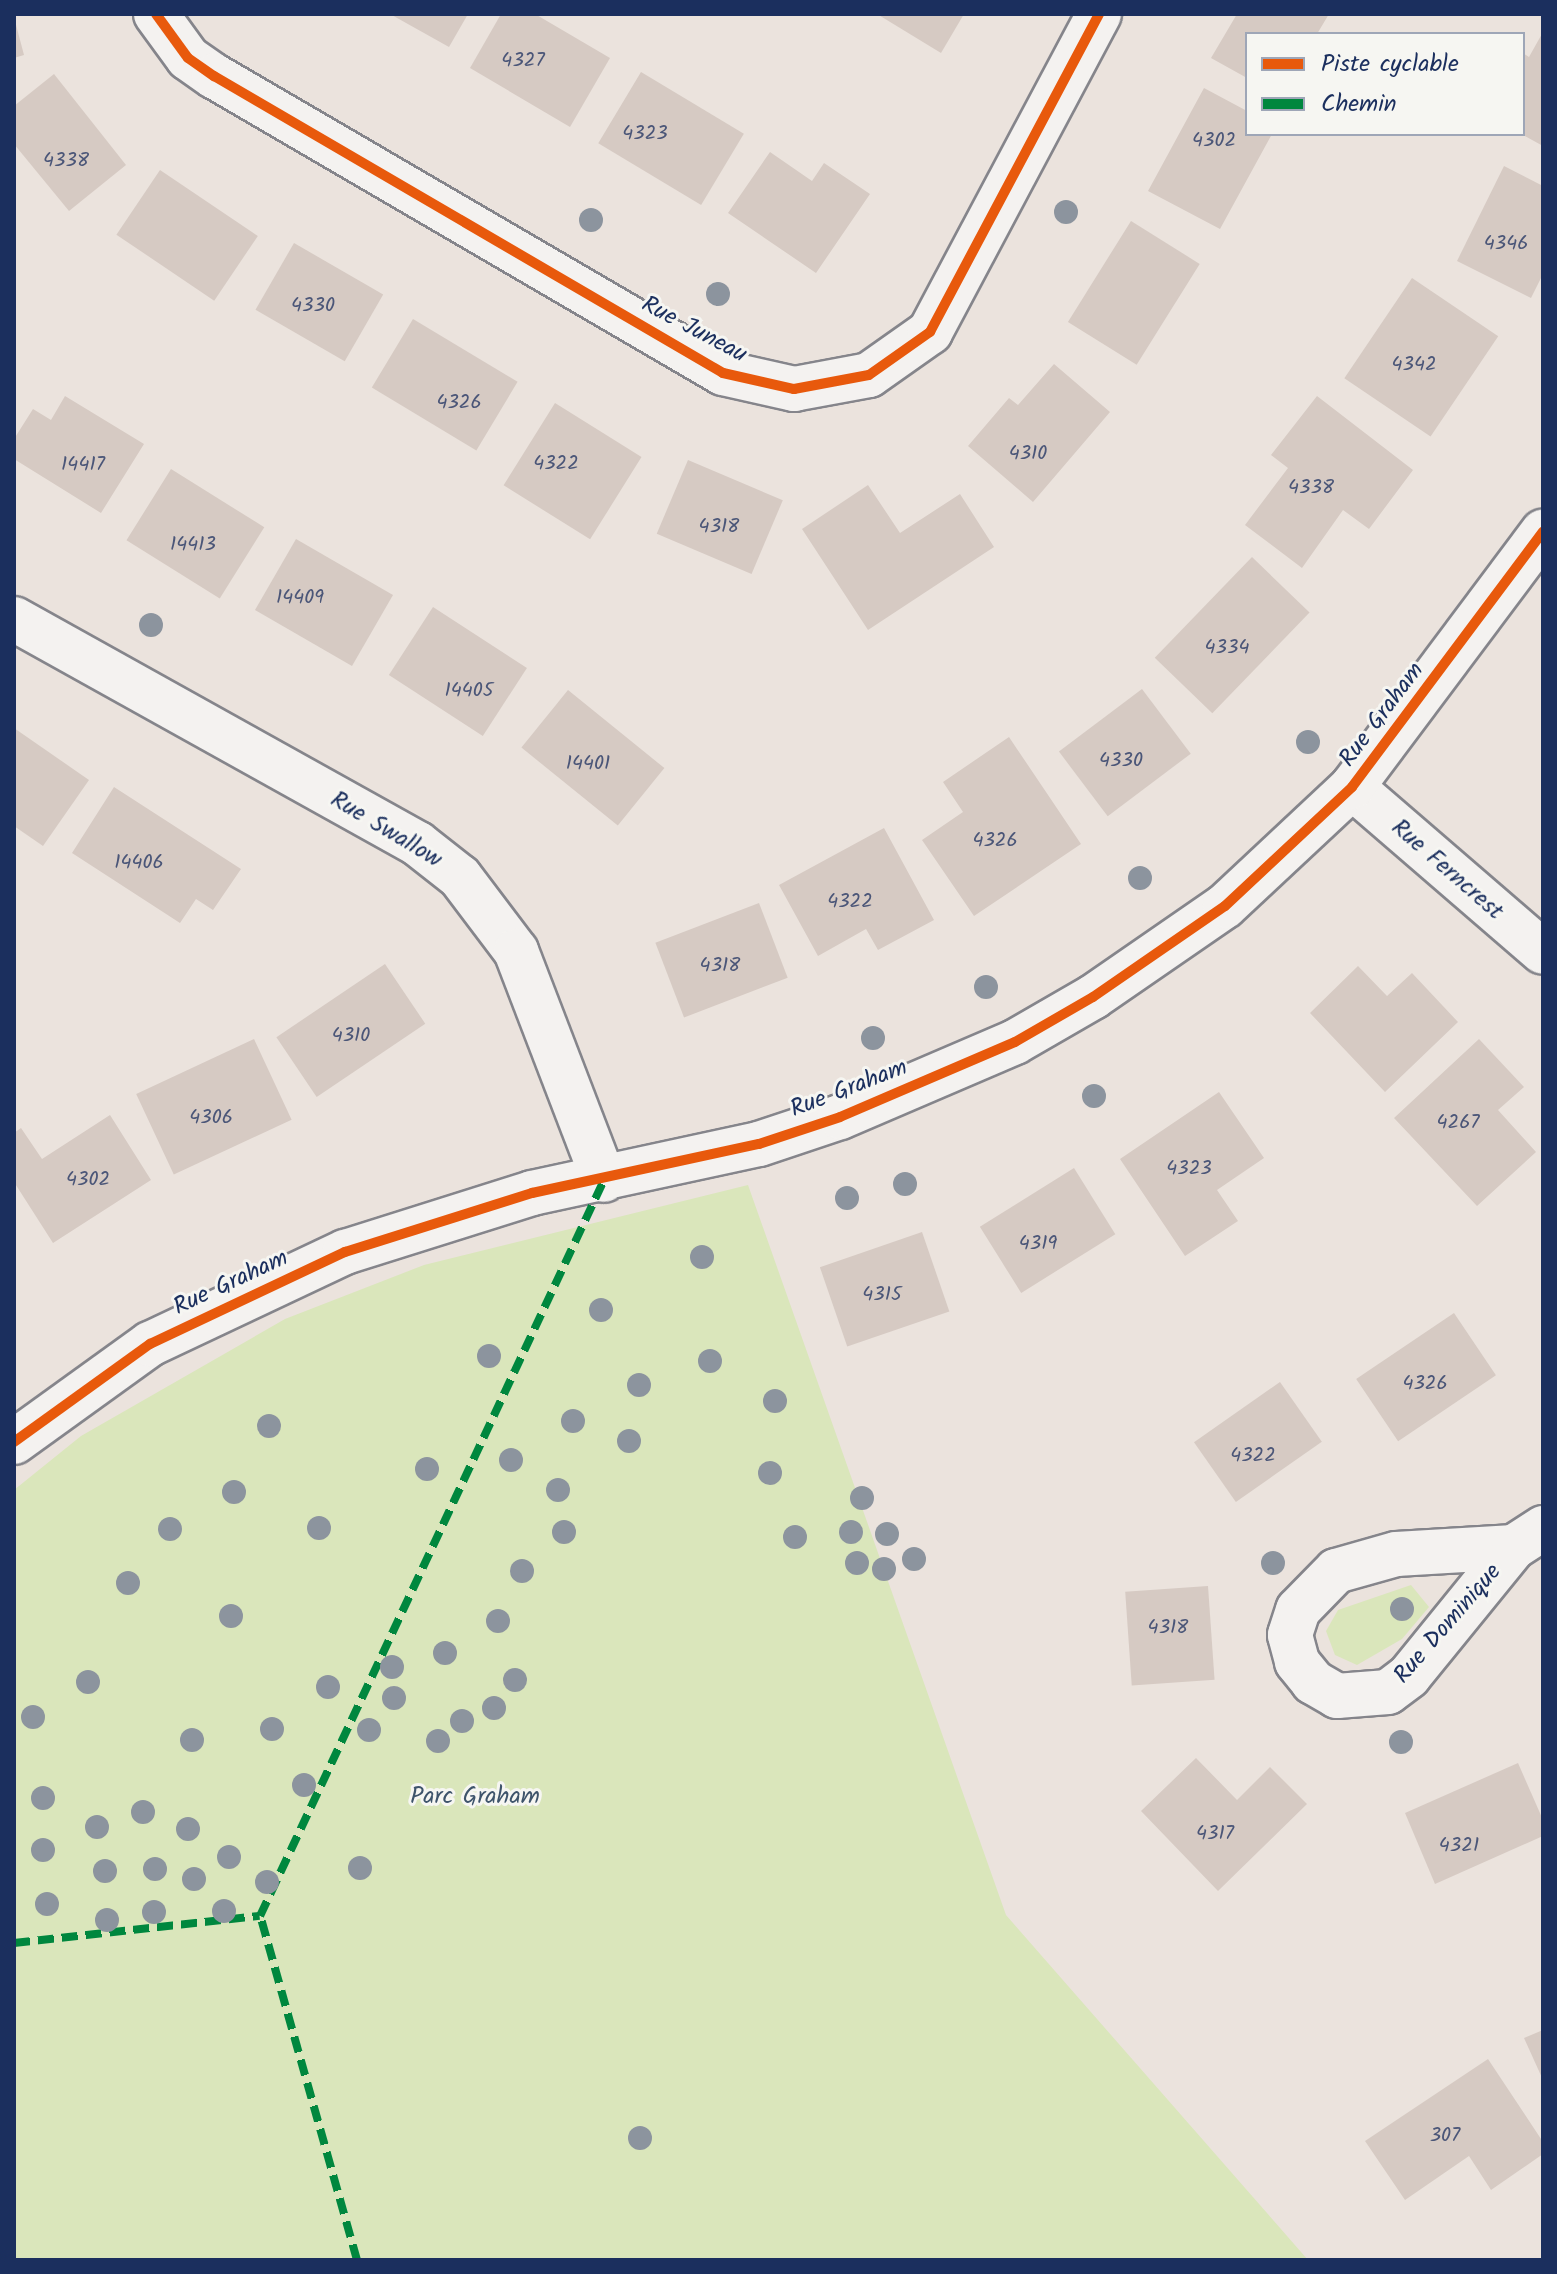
<!DOCTYPE html>
<style>
body{margin:0}
#map{position:relative;width:1557px;height:2274px;overflow:hidden;background:#ebe3dd;font-family:Kalam,sans-serif}
div>[style]{position:absolute}
.green>*{inset:0;background:#dae6bb}
.building>*{inset:0;background:#d6cac3;transform-origin:0 0}
.roads{filter:drop-shadow(2px 0 #85858b) drop-shadow(-2px 0 #85858b) drop-shadow(0 2px #85858b) drop-shadow(0 -2px #85858b)}
.minor>*{height:44px;margin:-22px;padding:0 22px;transform-origin:22px;border-radius:22px;background:#f4f2f0}
.quiet>*{height:8px;margin-top:-4px;transform-origin:0;background:repeating-linear-gradient(90deg,#00873e 0 16px,transparent 0 24px)}
.cycleway>*{height:10px;margin:-5px;padding:0 5px;transform-origin:5px;border-radius:5px;background:#e8590c}
.trees>*{width:24px;height:24px;margin:-12px;border-radius:50%;background:#8c949e}
span{translate:-50% -50%;white-space:nowrap;text-align:center;line-height:1.15;-webkit-text-stroke:6px #f6f6f2;paint-order:stroke}
.number-label{font-size:20px;color:#4b5678}
.number-label span{-webkit-text-stroke-width:0}
.street-label{font-size:24px;color:#1b2f5e}
.park-label{font-size:24px;color:#3e546b}
.frame{position:absolute;inset:0;border:16px solid #1b2f5e;pointer-events:none}
.legend{position:absolute;left:1245px;top:32px;width:280px;height:104px;box-sizing:border-box;background:#f6f6f2;border:2px solid #9ea6b7;margin:0;padding:10px 14px;list-style:none;font-size:24px;color:#1b2f5e}
.legend li{display:flex;align-items:center;gap:16px;height:40px}
.legend b{width:40px;border:2px solid #9ea6b7}
</style>
<div id="map">
<div class="green">
<i style="clip-path:polygon(748px 1185px,1006px 1915px,1308px 2260px,14px 2260px,14px 1490px,81px 1436px,285px 1319px,424px 1265px)"></i>
<i style="clip-path:polygon(1411px 1585px,1429px 1607px,1402px 1639px,1357px 1665px,1335px 1655px,1326px 1631px,1338px 1610px)"></i>
</div>
<div class="building">
<i style="clip-path:polygon(390px 14px,468px 14px,449px 47px)"></i>
<i style="clip-path:polygon(501px 14px,535px 14px,610px 58px,570px 127px,470px 68px)"></i>
<i style="clip-path:polygon(877px 14px,964px 14px,941px 53px)"></i>
<i style="clip-path:polygon(1237px 14px,1329px 14px,1317px 34px,1247px 34px,1247px 78px,1211px 58px)"></i>
<i style="clip-path:polygon(15px 21px,24px 55px,14px 58px,14px 22px)"></i>
<i style="clip-path:polygon(1543px 32px,1543px 146px,1523px 135px,1523px 53px,1529px 57px)"></i>
<i style="left:641px;top:72px;width:120px;height:83px;rotate:31deg"></i>
<i style="clip-path:polygon(54px 74px,126px 165px,69px 211px,14px 144px,14px 106px)"></i>
<i style="clip-path:polygon(1204px 88px,1247px 111px,1247px 134px,1272px 134px,1220px 229px,1148px 191px)"></i>
<i style="clip-path:polygon(770px 152px,812px 181px,824px 163px,870px 194px,816px 273px,728px 213px)"></i>
<i style="clip-path:polygon(1504px 166px,1543px 186px,1543px 274px,1531px 298px,1457px 261px)"></i>
<i style="left:160px;top:170px;width:118px;height:78px;rotate:34deg"></i>
<i style="left:1131px;top:221px;width:81px;height:119px;rotate:32deg"></i>
<i style="left:294px;top:243px;width:103px;height:77px;rotate:30deg"></i>
<i style="left:1412px;top:278px;width:104px;height:121px;rotate:34deg"></i>
<i style="left:413px;top:319px;width:122px;height:80px;rotate:31deg"></i>
<i style="clip-path:polygon(1054px 364px,1110px 412px,1033px 502px,968px 446px,1009px 398px,1018px 405px)"></i>
<i style="clip-path:polygon(65px 396px,144px 444px,101px 513px,14px 459px,14px 439px,33px 409px,51px 420px)"></i>
<i style="clip-path:polygon(1317px 396px,1413px 470px,1369px 529px,1343px 510px,1302px 568px,1245px 525px,1288px 468px,1271px 455px)"></i>
<i style="left:555px;top:403px;width:102px;height:97px;rotate:32deg"></i>
<i style="left:688px;top:460px;width:103px;height:80px;rotate:23deg"></i>
<i style="left:171px;top:469px;width:110px;height:84px;rotate:32deg"></i>
<i style="clip-path:polygon(868px 485px,900px 533px,960px 494px,994px 547px,868px 630px,802px 529px)"></i>
<i style="left:296px;top:539px;width:112px;height:82px;rotate:30deg"></i>
<i style="left:1252px;top:557px;width:80px;height:140px;rotate:44deg"></i>
<i style="left:433px;top:607px;width:112px;height:81px;rotate:33deg"></i>
<i style="left:1142px;top:689px;width:81px;height:104px;rotate:53deg"></i>
<i style="left:568px;top:690px;width:124px;height:74px;rotate:39deg"></i>
<i style="clip-path:polygon(14px 728px,89px 780px,43px 846px,14px 826px)"></i>
<i style="clip-path:polygon(1009px 737px,1081px 844px,974px 916px,922px 840px,963px 812px,943px 782px)"></i>
<i style="clip-path:polygon(114px 787px,241px 869px,213px 910px,196px 899px,180px 923px,72px 853px)"></i>
<i style="clip-path:polygon(884px 828px,934px 920px,878px 950px,866px 929px,818px 956px,779px 885px)"></i>
<i style="left:759px;top:903px;width:80px;height:111px;rotate:69deg"></i>
<i style="left:385px;top:964px;width:72px;height:131px;rotate:56deg"></i>
<i style="clip-path:polygon(1358px 966px,1387px 996px,1412px 973px,1458px 1022px,1385px 1092px,1310px 1013px)"></i>
<i style="left:254px;top:1039px;width:89px;height:130px;rotate:65deg"></i>
<i style="clip-path:polygon(1479px 1039px,1524px 1087px,1498px 1110px,1536px 1152px,1477px 1206px,1394px 1118px)"></i>
<i style="clip-path:polygon(1219px 1092px,1264px 1158px,1217px 1190px,1238px 1221px,1185px 1256px,1120px 1159px)"></i>
<i style="clip-path:polygon(110px 1115px,151px 1180px,53px 1243px,14px 1182px,14px 1133px,21px 1128px,42px 1159px)"></i>
<i style="left:1074px;top:1168px;width:78px;height:111px;rotate:58deg"></i>
<i style="left:922px;top:1232px;width:84px;height:108px;rotate:71deg"></i>
<i style="left:1454px;top:1313px;width:75px;height:118px;rotate:56deg"></i>
<i style="left:1280px;top:1382px;width:73px;height:105px;rotate:55deg"></i>
<i style="left:1208px;top:1586px;width:94px;height:83px;rotate:86deg"></i>
<i style="clip-path:polygon(1196px 1758px,1237px 1800px,1270px 1767px,1307px 1804px,1218px 1891px,1141px 1811px)"></i>
<i style="clip-path:polygon(1518px 1763px,1543px 1820px,1543px 1836px,1435px 1884px,1405px 1813px)"></i>
<i style="clip-path:polygon(1543px 2030px,1543px 2080px,1524px 2038px)"></i>
<i style="clip-path:polygon(1488px 2059px,1543px 2142px,1543px 2154px,1491px 2190px,1469px 2156px,1405px 2200px,1365px 2141px)"></i>
</div>
<div class="roads">
<div class="minor">
<i style="left:156px;top:14px;width:54px;rotate:54deg"></i>
<i style="left:188px;top:58px;width:32px;rotate:35deg"></i>
<i style="left:214px;top:76px;width:589px;rotate:30.26deg"></i>
<i style="left:723px;top:373px;width:73px;rotate:12.7deg"></i>
<i style="left:794px;top:389px;width:76px;rotate:-10.6deg"></i>
<i style="left:869px;top:375px;width:75px;rotate:-35.2deg"></i>
<i style="left:930px;top:332px;width:360px;rotate:-62deg"></i>
<i style="left:14px;top:619px;width:462px;rotate:29.1deg"></i>
<i style="left:418px;top:844px;width:53px;rotate:38.2deg"></i>
<i style="left:460px;top:877px;width:93px;rotate:52.9deg"></i>
<i style="left:516px;top:951px;width:245px;rotate:69deg"></i>
<i style="left:1352px;top:787px;width:252px;rotate:40.8deg"></i>
<i style="left:14px;top:1442px;width:168px;rotate:-35.8deg"></i>
<i style="left:150px;top:1344px;width:216px;rotate:-25.3deg"></i>
<i style="left:345px;top:1252px;width:196px;rotate:-17.5deg"></i>
<i style="left:532px;top:1193px;width:232px;rotate:-12.2deg"></i>
<i style="left:759px;top:1144px;width:85px;rotate:-18.4deg"></i>
<i style="left:840px;top:1117px;width:190px;rotate:-23.2deg"></i>
<i style="left:1015px;top:1042px;width:90px;rotate:-30deg"></i>
<i style="left:1093px;top:997px;width:160px;rotate:-34.6deg"></i>
<i style="left:1225px;top:906px;width:174px;rotate:-43.1deg"></i>
<i style="left:1352px;top:787px;width:319px;rotate:-53.2deg"></i>
<i style="left:1514px;top:1547px;width:118px;rotate:176.6deg"></i>
<i style="left:1396px;top:1554px;width:62px;rotate:164.2deg"></i>
<i style="left:1336px;top:1571px;width:54px;rotate:134.3deg"></i>
<i style="left:1298px;top:1610px;width:26px;rotate:108deg"></i>
<i style="left:1290px;top:1635px;width:28px;rotate:75deg"></i>
<i style="left:1297px;top:1662px;width:26px;rotate:51deg"></i>
<i style="left:1313px;top:1682px;width:28px;rotate:30deg"></i>
<i style="left:1337px;top:1696px;width:51px;rotate:-4.5deg"></i>
<i style="left:1388px;top:1692px;width:26px;rotate:-37deg"></i>
<i style="left:1409px;top:1676px;width:166px;rotate:-50.9deg"></i>
<i style="left:1514px;top:1547px;width:35px;rotate:-33deg"></i>
</div>
</div>
<div class="quiet">
<i style="left:14px;top:1943px;width:247px;rotate:-6.3deg"></i>
<i style="left:357px;top:2260px;width:357px;rotate:-105.7deg"></i>
<i style="left:260px;top:1916px;width:812px;rotate:-64.95deg"></i>
</div>
<div class="cycleway">
<i style="left:156px;top:14px;width:54px;rotate:54deg"></i>
<i style="left:188px;top:58px;width:32px;rotate:35deg"></i>
<i style="left:214px;top:76px;width:589px;rotate:30.26deg"></i>
<i style="left:723px;top:373px;width:73px;rotate:12.7deg"></i>
<i style="left:794px;top:389px;width:76px;rotate:-10.6deg"></i>
<i style="left:869px;top:375px;width:75px;rotate:-35.2deg"></i>
<i style="left:930px;top:332px;width:360px;rotate:-62deg"></i>
<i style="left:14px;top:1442px;width:168px;rotate:-35.8deg"></i>
<i style="left:150px;top:1344px;width:216px;rotate:-25.3deg"></i>
<i style="left:345px;top:1252px;width:196px;rotate:-17.5deg"></i>
<i style="left:532px;top:1193px;width:232px;rotate:-12.2deg"></i>
<i style="left:759px;top:1144px;width:85px;rotate:-18.4deg"></i>
<i style="left:840px;top:1117px;width:190px;rotate:-23.2deg"></i>
<i style="left:1015px;top:1042px;width:90px;rotate:-30deg"></i>
<i style="left:1093px;top:997px;width:160px;rotate:-34.6deg"></i>
<i style="left:1225px;top:906px;width:174px;rotate:-43.1deg"></i>
<i style="left:1352px;top:787px;width:319px;rotate:-53.2deg"></i>
</div>
<div class="trees">
<i style="left:1066px;top:212px"></i>
<i style="left:591px;top:220px"></i>
<i style="left:718px;top:294px"></i>
<i style="left:151px;top:625px"></i>
<i style="left:1308px;top:742px"></i>
<i style="left:1140px;top:878px"></i>
<i style="left:986px;top:987px"></i>
<i style="left:873px;top:1038px"></i>
<i style="left:1094px;top:1096px"></i>
<i style="left:905px;top:1184px"></i>
<i style="left:847px;top:1198px"></i>
<i style="left:702px;top:1257px"></i>
<i style="left:601px;top:1310px"></i>
<i style="left:489px;top:1356px"></i>
<i style="left:710px;top:1361px"></i>
<i style="left:639px;top:1385px"></i>
<i style="left:775px;top:1401px"></i>
<i style="left:573px;top:1421px"></i>
<i style="left:269px;top:1426px"></i>
<i style="left:629px;top:1441px"></i>
<i style="left:511px;top:1460px"></i>
<i style="left:427px;top:1469px"></i>
<i style="left:770px;top:1473px"></i>
<i style="left:558px;top:1490px"></i>
<i style="left:234px;top:1492px"></i>
<i style="left:862px;top:1498px"></i>
<i style="left:319px;top:1528px"></i>
<i style="left:170px;top:1529px"></i>
<i style="left:564px;top:1532px"></i>
<i style="left:851px;top:1532px"></i>
<i style="left:887px;top:1534px"></i>
<i style="left:795px;top:1537px"></i>
<i style="left:914px;top:1559px"></i>
<i style="left:857px;top:1563px"></i>
<i style="left:1273px;top:1563px"></i>
<i style="left:884px;top:1569px"></i>
<i style="left:522px;top:1571px"></i>
<i style="left:128px;top:1583px"></i>
<i style="left:1402px;top:1609px"></i>
<i style="left:231px;top:1616px"></i>
<i style="left:498px;top:1621px"></i>
<i style="left:445px;top:1653px"></i>
<i style="left:392px;top:1667px"></i>
<i style="left:515px;top:1680px"></i>
<i style="left:88px;top:1682px"></i>
<i style="left:328px;top:1687px"></i>
<i style="left:394px;top:1698px"></i>
<i style="left:494px;top:1708px"></i>
<i style="left:33px;top:1717px"></i>
<i style="left:462px;top:1721px"></i>
<i style="left:272px;top:1729px"></i>
<i style="left:369px;top:1730px"></i>
<i style="left:192px;top:1740px"></i>
<i style="left:438px;top:1741px"></i>
<i style="left:1401px;top:1742px"></i>
<i style="left:304px;top:1785px"></i>
<i style="left:43px;top:1798px"></i>
<i style="left:143px;top:1812px"></i>
<i style="left:97px;top:1827px"></i>
<i style="left:188px;top:1829px"></i>
<i style="left:43px;top:1850px"></i>
<i style="left:229px;top:1857px"></i>
<i style="left:360px;top:1868px"></i>
<i style="left:155px;top:1869px"></i>
<i style="left:105px;top:1871px"></i>
<i style="left:194px;top:1879px"></i>
<i style="left:267px;top:1882px"></i>
<i style="left:47px;top:1904px"></i>
<i style="left:224px;top:1911px"></i>
<i style="left:154px;top:1912px"></i>
<i style="left:107px;top:1920px"></i>
<i style="left:640px;top:2138px"></i>
</div>
<div class="number-label">
<span style="left:523px;top:61px">4327</span>
<span style="left:645px;top:134px">4323</span>
<span style="left:1214px;top:141px">4302</span>
<span style="left:66px;top:161px">4338</span>
<span style="left:1506px;top:244px">4346</span>
<span style="left:313px;top:306px">4330</span>
<span style="left:1414px;top:365px">4342</span>
<span style="left:459px;top:403px">4326</span>
<span style="left:1028px;top:454px">4310</span>
<span style="left:556px;top:464px">4322</span>
<span style="left:83px;top:465px">14417</span>
<span style="left:1311px;top:488px">4338</span>
<span style="left:719px;top:527px">4318</span>
<span style="left:193px;top:545px">14413</span>
<span style="left:300px;top:598px">14409</span>
<span style="left:1227px;top:648px">4334</span>
<span style="left:469px;top:691px">14405</span>
<span style="left:1121px;top:761px">4330</span>
<span style="left:588px;top:764px">14401</span>
<span style="left:995px;top:841px">4326</span>
<span style="left:139px;top:863px">14406</span>
<span style="left:850px;top:902px">4322</span>
<span style="left:720px;top:966px">4318</span>
<span style="left:351px;top:1036px">4310</span>
<span style="left:211px;top:1118px">4306</span>
<span style="left:1458px;top:1123px">4267</span>
<span style="left:1189px;top:1169px">4323</span>
<span style="left:88px;top:1180px">4302</span>
<span style="left:1038px;top:1244px">4319</span>
<span style="left:882px;top:1295px">4315</span>
<span style="left:1425px;top:1384px">4326</span>
<span style="left:1253px;top:1456px">4322</span>
<span style="left:1168px;top:1628px">4318</span>
<span style="left:1215px;top:1834px">4317</span>
<span style="left:1459px;top:1846px">4321</span>
<span style="left:1445px;top:2136px">307</span>
</div>
<div class="street-label">
<span style="left:694px;top:330px;rotate:28deg">Rue Juneau</span>
<span style="left:1382px;top:715px;rotate:-53deg">Rue Graham</span>
<span style="left:386px;top:830px;rotate:31deg">Rue Swallow</span>
<span style="left:1447px;top:870px;rotate:41deg">Rue Ferncrest</span>
<span style="left:849px;top:1089px;rotate:-21deg">Rue Graham</span>
<span style="left:231px;top:1283px;rotate:-25deg">Rue Graham</span>
<span style="left:1448px;top:1624px;rotate:-49deg">Rue Dominique</span>
</div>
<div class="park-label">
<span style="left:475px;top:1797px">Parc Graham</span>
</div>
<div class="frame"></div>
<ul class="legend">
<li><b style="height:10px;background:#e8590c"></b>Piste cyclable</li>
<li><b style="height:10px;background:#00873e"></b>Chemin</li>
</ul>
</div>
